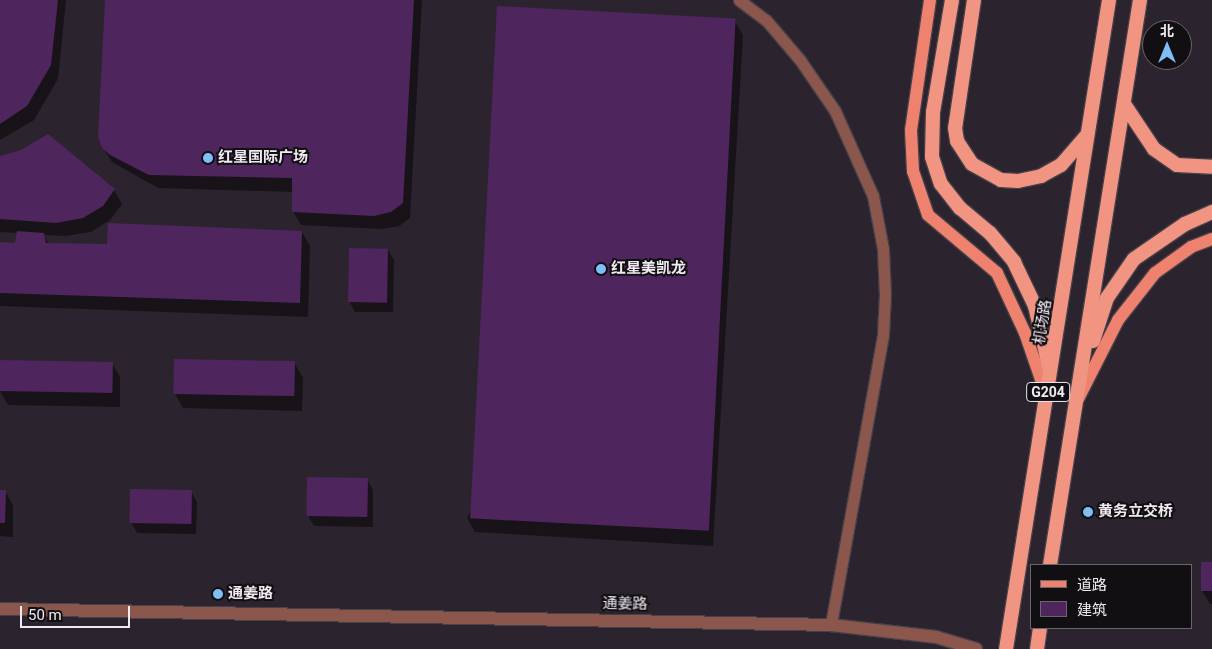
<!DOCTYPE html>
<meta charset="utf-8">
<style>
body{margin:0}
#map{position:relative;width:1212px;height:649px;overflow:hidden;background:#2b242e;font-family:Roboto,"Noto Sans SC",sans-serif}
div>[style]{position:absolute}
.shadow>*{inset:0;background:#0007}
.building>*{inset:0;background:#4e255c;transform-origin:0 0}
.roads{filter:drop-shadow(1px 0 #464049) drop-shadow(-1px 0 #464049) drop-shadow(0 1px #464049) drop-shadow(0 -1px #464049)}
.minor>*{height:11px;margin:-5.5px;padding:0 5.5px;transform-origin:5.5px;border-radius:5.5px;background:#8b564c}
.tertiary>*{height:12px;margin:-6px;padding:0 6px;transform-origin:6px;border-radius:6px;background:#8b564c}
.primary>*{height:12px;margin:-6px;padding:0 6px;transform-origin:6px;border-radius:6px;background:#ef826e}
.trunk>*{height:14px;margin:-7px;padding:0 7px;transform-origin:7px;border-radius:7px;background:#f29482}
.dots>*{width:14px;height:14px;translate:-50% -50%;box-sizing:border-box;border:2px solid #120f13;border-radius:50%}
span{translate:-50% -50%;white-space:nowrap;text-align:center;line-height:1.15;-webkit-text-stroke:4px #120f13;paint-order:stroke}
.shield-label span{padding:1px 4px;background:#120f13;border:1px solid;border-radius:4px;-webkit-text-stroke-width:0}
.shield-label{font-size:14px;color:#efeaf1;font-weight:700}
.poi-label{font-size:15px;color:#efeaf1;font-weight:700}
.left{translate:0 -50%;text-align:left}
.street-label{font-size:15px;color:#efeaf1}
.legend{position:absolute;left:1030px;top:564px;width:162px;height:65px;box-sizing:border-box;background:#120f13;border:1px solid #6a676c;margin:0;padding:6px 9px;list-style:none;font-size:15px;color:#efeaf1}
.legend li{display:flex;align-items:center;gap:10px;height:25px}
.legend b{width:25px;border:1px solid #6a676c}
.north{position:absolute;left:1142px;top:20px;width:50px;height:50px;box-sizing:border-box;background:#120f13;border:1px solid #6a676c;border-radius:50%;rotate:0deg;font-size:14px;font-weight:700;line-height:20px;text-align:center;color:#efeaf1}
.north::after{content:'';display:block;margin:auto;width:18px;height:22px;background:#7ebef9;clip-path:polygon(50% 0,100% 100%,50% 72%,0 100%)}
.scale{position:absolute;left:20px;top:606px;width:110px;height:22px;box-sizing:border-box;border:2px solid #efeaf1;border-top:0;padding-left:6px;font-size:15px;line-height:18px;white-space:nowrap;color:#efeaf1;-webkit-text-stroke:4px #120f13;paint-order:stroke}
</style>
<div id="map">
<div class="shadow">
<i style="clip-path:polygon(0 0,66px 0,58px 79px,34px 120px,0 140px)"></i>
<i style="clip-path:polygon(107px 0,422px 0,410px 218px,399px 226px,382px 229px,301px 225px,293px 211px,293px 192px,158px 188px,112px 162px,103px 148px)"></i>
<i style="clip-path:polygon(735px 21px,743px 35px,713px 546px,475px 532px,467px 518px)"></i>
<i style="clip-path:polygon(0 156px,114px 190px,122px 204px,110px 220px,91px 232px,65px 236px,44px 235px,49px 244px,108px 246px,302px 232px,310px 246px,308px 317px,0 306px,0 243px,16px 244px,18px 233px,0 232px)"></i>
<i style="clip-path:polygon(388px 250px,394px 260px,393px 312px,355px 312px,349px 301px)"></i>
<i style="clip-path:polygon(1px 361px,112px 363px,120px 377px,120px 407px,8px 405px,0 391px)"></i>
<i style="clip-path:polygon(295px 364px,303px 378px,302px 411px,183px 408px,175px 394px)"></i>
<i style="clip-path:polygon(367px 479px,373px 490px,373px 527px,314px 526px,308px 516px)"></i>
<i style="clip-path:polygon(0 491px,5px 491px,13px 505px,13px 537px,0 536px)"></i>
<i style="clip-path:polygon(191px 491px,197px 502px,196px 534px,137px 533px,131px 522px)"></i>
<i style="clip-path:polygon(1212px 563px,1212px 604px,1210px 604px,1202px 591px)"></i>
</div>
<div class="building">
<i style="clip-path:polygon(0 0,58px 0,51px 65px,27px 106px,0 124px)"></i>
<i style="clip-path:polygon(105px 0,414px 0,403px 203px,391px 212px,374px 216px,292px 212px,292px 178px,149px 175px,110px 155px,102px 148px,98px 137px)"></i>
<i style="left:497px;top:6px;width:239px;height:513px;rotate:3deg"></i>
<i style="clip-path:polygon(48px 134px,115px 189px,103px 206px,83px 218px,56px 223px,0 219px,0 156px,21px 150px)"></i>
<i style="clip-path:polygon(108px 223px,302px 231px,300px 303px,0 293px,0 242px,15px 243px,17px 231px,44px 233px,46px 243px,107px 244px)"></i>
<i style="left:349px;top:248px;width:39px;height:54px;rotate:1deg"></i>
<i style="left:174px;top:359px;width:121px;height:35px;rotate:1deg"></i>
<i style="left:0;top:360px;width:113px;height:31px;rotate:1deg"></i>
<i style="left:307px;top:477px;width:61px;height:39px;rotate:1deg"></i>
<i style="left:130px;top:489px;width:62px;height:34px;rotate:1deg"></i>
<i style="clip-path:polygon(0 490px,6px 490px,5px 523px,0 523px)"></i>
<i style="left:1201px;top:562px;width:11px;height:29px"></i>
</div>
<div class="roads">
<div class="minor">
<i style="left:739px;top:0;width:34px;rotate:37deg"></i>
<i style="left:766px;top:20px;width:52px;rotate:49.6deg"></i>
<i style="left:800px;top:60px;width:62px;rotate:55.5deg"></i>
<i style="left:835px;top:111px;width:93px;rotate:65.9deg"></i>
<i style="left:873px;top:196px;width:54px;rotate:79.3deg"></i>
<i style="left:883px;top:249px;width:45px;rotate:87.5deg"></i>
<i style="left:885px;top:294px;width:41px;rotate:92.8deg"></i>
<i style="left:883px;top:335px;width:295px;rotate:100.2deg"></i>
</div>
<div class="tertiary">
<i style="left:0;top:609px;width:831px;rotate:1.1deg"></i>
<i style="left:831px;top:625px;width:106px;rotate:6.5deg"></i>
<i style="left:936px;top:637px;width:42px;rotate:16.7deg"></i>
</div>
<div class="primary">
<i style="left:930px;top:0;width:131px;rotate:98.3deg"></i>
<i style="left:911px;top:130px;width:41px;rotate:87.2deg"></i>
<i style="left:913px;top:171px;width:46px;rotate:71.2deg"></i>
<i style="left:928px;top:215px;width:90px;rotate:40deg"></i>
<i style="left:997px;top:273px;width:66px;rotate:65deg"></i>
<i style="left:1025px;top:333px;width:68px;rotate:71deg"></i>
<i style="left:1078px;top:399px;width:89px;rotate:-63.1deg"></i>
<i style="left:1118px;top:320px;width:60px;rotate:-51.8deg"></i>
<i style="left:1155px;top:273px;width:44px;rotate:-35.8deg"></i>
<i style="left:1191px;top:247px;width:22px;rotate:-21deg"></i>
</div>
<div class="trunk">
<i style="left:952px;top:0;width:114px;rotate:99.6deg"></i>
<i style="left:933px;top:112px;width:45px;rotate:91.3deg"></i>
<i style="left:932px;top:157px;width:28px;rotate:72deg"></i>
<i style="left:941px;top:184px;width:31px;rotate:52deg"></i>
<i style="left:960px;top:208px;width:39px;rotate:40deg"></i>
<i style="left:990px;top:233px;width:38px;rotate:50deg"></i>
<i style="left:1014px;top:262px;width:49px;rotate:64.5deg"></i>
<i style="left:1035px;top:306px;width:62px;rotate:76.9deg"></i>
<i style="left:974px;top:0;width:129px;rotate:98.4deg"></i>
<i style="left:955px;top:128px;width:13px;rotate:81deg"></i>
<i style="left:957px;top:141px;width:27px;rotate:57deg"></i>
<i style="left:972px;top:164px;width:33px;rotate:29deg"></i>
<i style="left:1001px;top:180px;width:17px;rotate:3deg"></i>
<i style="left:1018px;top:181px;width:24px;rotate:-12deg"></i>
<i style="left:1041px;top:176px;width:23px;rotate:-29deg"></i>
<i style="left:1061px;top:165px;width:40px;rotate:-49deg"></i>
<i style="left:1124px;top:104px;width:54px;rotate:56.3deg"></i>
<i style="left:1154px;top:149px;width:28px;rotate:35deg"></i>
<i style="left:1177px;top:165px;width:35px;rotate:3deg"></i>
<i style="left:1093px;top:341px;width:45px;rotate:-72deg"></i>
<i style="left:1107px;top:298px;width:47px;rotate:-55.3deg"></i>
<i style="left:1134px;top:259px;width:62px;rotate:-34.5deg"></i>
<i style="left:1185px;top:224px;width:30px;rotate:-24deg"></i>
<i style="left:1050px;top:565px;width:572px;rotate:-80.95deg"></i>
<i style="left:1006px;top:649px;width:657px;rotate:-80.98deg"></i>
<i style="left:1037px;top:649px;width:21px;rotate:-82deg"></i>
</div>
</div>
<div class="dots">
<i style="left:208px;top:158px;background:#7ebef9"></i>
<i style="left:601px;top:269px;background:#7ebef9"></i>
<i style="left:1088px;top:512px;background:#7ebef9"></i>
<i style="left:218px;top:594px;background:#7ebef9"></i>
</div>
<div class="shield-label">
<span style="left:1048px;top:392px">G204</span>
</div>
<div class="poi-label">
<span class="left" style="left:218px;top:158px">红星国际广场</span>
<span class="left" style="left:611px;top:269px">红星美凯龙</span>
<span class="left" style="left:1098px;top:512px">黄务立交桥</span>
<span class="left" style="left:228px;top:594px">通姜路</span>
</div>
<div class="street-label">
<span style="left:1043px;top:322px;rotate:-81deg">机场路</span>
<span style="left:625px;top:604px;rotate:1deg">通姜路</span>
</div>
<ul class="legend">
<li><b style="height:6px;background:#ef826e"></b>道路</li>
<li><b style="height:14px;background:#4e255c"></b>建筑</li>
</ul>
<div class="north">北</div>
<div class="scale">50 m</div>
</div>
